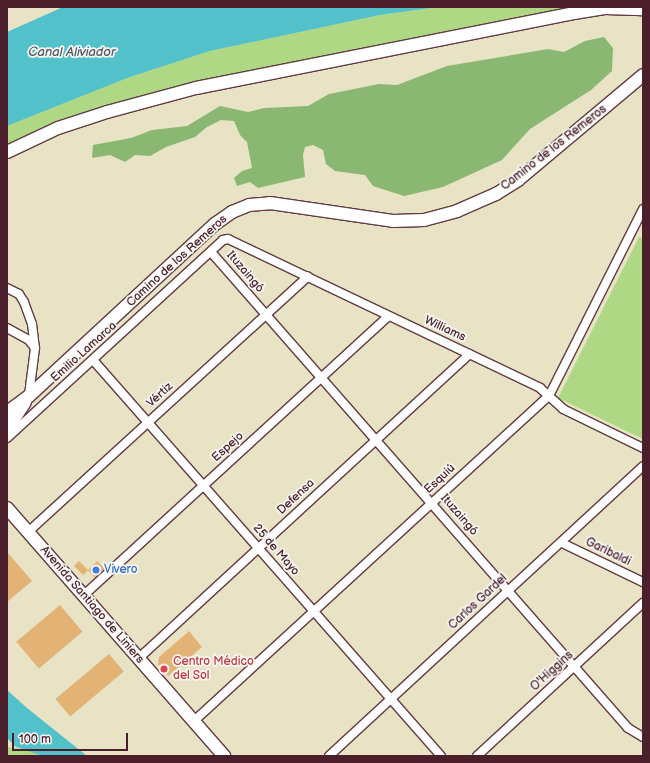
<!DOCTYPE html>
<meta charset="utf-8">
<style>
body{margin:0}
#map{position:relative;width:650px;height:763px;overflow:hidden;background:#e9e3c5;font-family:"Balsamiq Sans",sans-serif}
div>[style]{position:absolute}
.green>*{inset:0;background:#aed884}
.forest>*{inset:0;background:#8ab872}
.water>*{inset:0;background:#53c1ca}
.building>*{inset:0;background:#e2b375;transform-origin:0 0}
.roads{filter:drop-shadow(1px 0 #623c42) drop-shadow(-1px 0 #623c42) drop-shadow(0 1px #623c42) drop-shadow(0 -1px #623c42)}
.street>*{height:8px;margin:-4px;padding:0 4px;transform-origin:4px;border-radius:4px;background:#fff}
.secondary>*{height:12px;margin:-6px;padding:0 6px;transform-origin:6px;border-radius:6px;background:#fff}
.dots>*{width:11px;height:11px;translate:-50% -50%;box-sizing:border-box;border:2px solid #f6f6f2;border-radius:50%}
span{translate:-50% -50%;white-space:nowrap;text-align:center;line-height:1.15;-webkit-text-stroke:3.5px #f6f6f2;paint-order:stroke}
.street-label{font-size:12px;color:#4a1f2b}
.shop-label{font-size:12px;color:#366cbe}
.left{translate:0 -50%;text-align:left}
.health-label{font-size:12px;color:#be3a42}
.water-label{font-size:13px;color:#4d5863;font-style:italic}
.frame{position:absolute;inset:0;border:8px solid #4a1f2b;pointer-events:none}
.scale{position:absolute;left:12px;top:733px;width:116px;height:18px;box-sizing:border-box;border:2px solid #4a1f2b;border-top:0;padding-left:5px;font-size:12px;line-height:14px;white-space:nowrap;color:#4a1f2b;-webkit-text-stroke:3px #f6f6f2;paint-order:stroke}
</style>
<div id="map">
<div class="green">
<i style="clip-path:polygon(439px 7px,584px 7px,234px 75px,7px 147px,7px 126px,130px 77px,210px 51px,380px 15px)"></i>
<i style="clip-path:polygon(639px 237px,643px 239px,643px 439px,558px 398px)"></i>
<i style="clip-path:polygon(7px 747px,34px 751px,43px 756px,7px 756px)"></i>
</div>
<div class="forest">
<i style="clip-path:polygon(604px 37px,613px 48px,612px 71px,591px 90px,530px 129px,502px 160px,443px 187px,404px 196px,373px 186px,365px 175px,335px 171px,326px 164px,323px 150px,313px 145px,305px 147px,303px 155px,305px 177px,258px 188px,250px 182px,237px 186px,234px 178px,242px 171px,252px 168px,247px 142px,240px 135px,234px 121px,221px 120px,207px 127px,195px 137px,166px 147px,150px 156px,135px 155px,125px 162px,110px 155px,92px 158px,93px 145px,131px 138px,152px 130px,187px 126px,220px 106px,248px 112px,264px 108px,308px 106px,329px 94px,379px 84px,397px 85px,447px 66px,548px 49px,564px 52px,585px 41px)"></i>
</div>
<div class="water">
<i style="clip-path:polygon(63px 7px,439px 7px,380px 15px,210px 51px,130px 77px,7px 126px,7px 32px)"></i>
<i style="clip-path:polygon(7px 690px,27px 708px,87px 756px,43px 756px,16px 747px,7px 738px)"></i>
</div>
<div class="building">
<i style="clip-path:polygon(7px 552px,32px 581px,7px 602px)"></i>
<i style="left:79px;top:561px;width:13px;height:7px;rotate:45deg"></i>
<i style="left:97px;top:561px;width:11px;height:13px;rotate:45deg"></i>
<i style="left:60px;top:605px;width:35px;height:57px;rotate:50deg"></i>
<i style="clip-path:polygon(189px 631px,202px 647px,168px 676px,158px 664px,159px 657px)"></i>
<i style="left:109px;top:654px;width:23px;height:70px;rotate:50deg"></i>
</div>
<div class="roads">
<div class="street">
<i style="left:211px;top:252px;width:633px;rotate:48.78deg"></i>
<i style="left:628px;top:728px;width:17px;rotate:31deg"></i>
<i style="left:7px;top:288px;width:13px;rotate:27deg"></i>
<i style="left:19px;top:294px;width:9px;rotate:58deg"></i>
<i style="left:24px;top:302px;width:23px;rotate:70deg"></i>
<i style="left:32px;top:324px;width:23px;rotate:83deg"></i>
<i style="left:7px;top:328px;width:25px;rotate:29deg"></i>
<i style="left:29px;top:340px;width:10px;rotate:53deg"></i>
<i style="left:35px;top:348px;width:47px;rotate:97.3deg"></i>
<i style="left:93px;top:360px;width:527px;rotate:48.69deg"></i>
<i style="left:7px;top:438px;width:293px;rotate:-42.5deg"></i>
<i style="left:223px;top:240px;width:5px;rotate:-11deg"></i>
<i style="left:228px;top:239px;width:346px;rotate:25.5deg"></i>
<i style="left:540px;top:388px;width:31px;rotate:42deg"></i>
<i style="left:563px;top:409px;width:89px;rotate:26deg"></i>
<i style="left:28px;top:532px;width:379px;rotate:-42.4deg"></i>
<i style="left:562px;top:543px;width:90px;rotate:25.7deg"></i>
<i style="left:84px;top:595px;width:413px;rotate:-42.5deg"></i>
<i style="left:139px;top:658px;width:449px;rotate:-42.6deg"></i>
<i style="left:194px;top:721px;width:481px;rotate:-42.5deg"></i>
<i style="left:549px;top:396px;width:209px;rotate:-63.3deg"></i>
<i style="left:329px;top:756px;width:427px;rotate:-42.7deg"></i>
<i style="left:477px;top:756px;width:226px;rotate:-42.7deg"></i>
</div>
<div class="secondary">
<i style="left:7px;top:152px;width:56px;rotate:-25.2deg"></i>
<i style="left:58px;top:128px;width:52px;rotate:-18.1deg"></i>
<i style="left:107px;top:112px;width:92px;rotate:-15.1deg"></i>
<i style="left:196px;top:88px;width:385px;rotate:-11.2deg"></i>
<i style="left:574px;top:13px;width:31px;rotate:-9deg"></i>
<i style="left:605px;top:8px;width:38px;rotate:2deg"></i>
<i style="left:7px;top:412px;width:27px;rotate:-36deg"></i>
<i style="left:29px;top:396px;width:253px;rotate:-42.8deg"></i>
<i style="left:215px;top:224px;width:21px;rotate:-35deg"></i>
<i style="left:232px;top:212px;width:18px;rotate:-22deg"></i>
<i style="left:249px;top:205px;width:21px;rotate:-5deg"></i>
<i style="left:270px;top:203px;width:124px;rotate:8.3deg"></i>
<i style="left:393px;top:221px;width:31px;rotate:-2deg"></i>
<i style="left:424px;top:220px;width:34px;rotate:-15deg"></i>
<i style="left:457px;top:211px;width:43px;rotate:-23.6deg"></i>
<i style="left:496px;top:194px;width:26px;rotate:-32deg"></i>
<i style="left:518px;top:180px;width:163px;rotate:-40deg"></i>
<i style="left:7px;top:430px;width:33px;rotate:-57deg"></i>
<i style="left:7px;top:508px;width:330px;rotate:48.8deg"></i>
</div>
</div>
<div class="dots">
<i style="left:96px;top:570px;background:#3f7fe0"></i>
<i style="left:164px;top:669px;background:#e0444e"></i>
</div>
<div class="street-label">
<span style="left:554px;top:148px;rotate:-38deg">Camino de los Remeros</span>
<span style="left:177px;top:261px;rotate:-42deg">Camino de los Remeros</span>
<span style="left:245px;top:272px;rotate:49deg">Ituzaingó</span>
<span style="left:445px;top:329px;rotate:25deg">Williams</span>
<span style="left:84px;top:352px;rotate:-42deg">Emilio Lamarca</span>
<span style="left:160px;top:395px;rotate:-42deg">Vértiz</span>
<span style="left:228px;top:447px;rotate:-42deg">Espejo</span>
<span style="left:440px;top:479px;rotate:-43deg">Esquiú</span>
<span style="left:296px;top:497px;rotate:-43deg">Defensa</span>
<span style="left:459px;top:515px;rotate:49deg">Ituzaingó</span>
<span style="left:276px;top:550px;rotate:49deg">25 de Mayo</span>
<span style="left:608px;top:552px;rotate:26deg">Garibaldi</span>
<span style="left:478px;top:602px;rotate:-43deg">Carlos Gardel</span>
<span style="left:92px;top:605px;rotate:49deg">Avenida Santiago de Liniers</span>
<span style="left:552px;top:671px;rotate:-42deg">O'Higgins</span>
</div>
<div class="shop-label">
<span class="left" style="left:104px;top:570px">Vivero</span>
</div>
<div class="health-label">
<span class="left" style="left:173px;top:669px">Centro Médico<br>del Sol</span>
</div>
<div class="water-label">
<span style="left:72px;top:52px">Canal Aliviador</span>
</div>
<div class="frame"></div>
<div class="scale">100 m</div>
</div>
